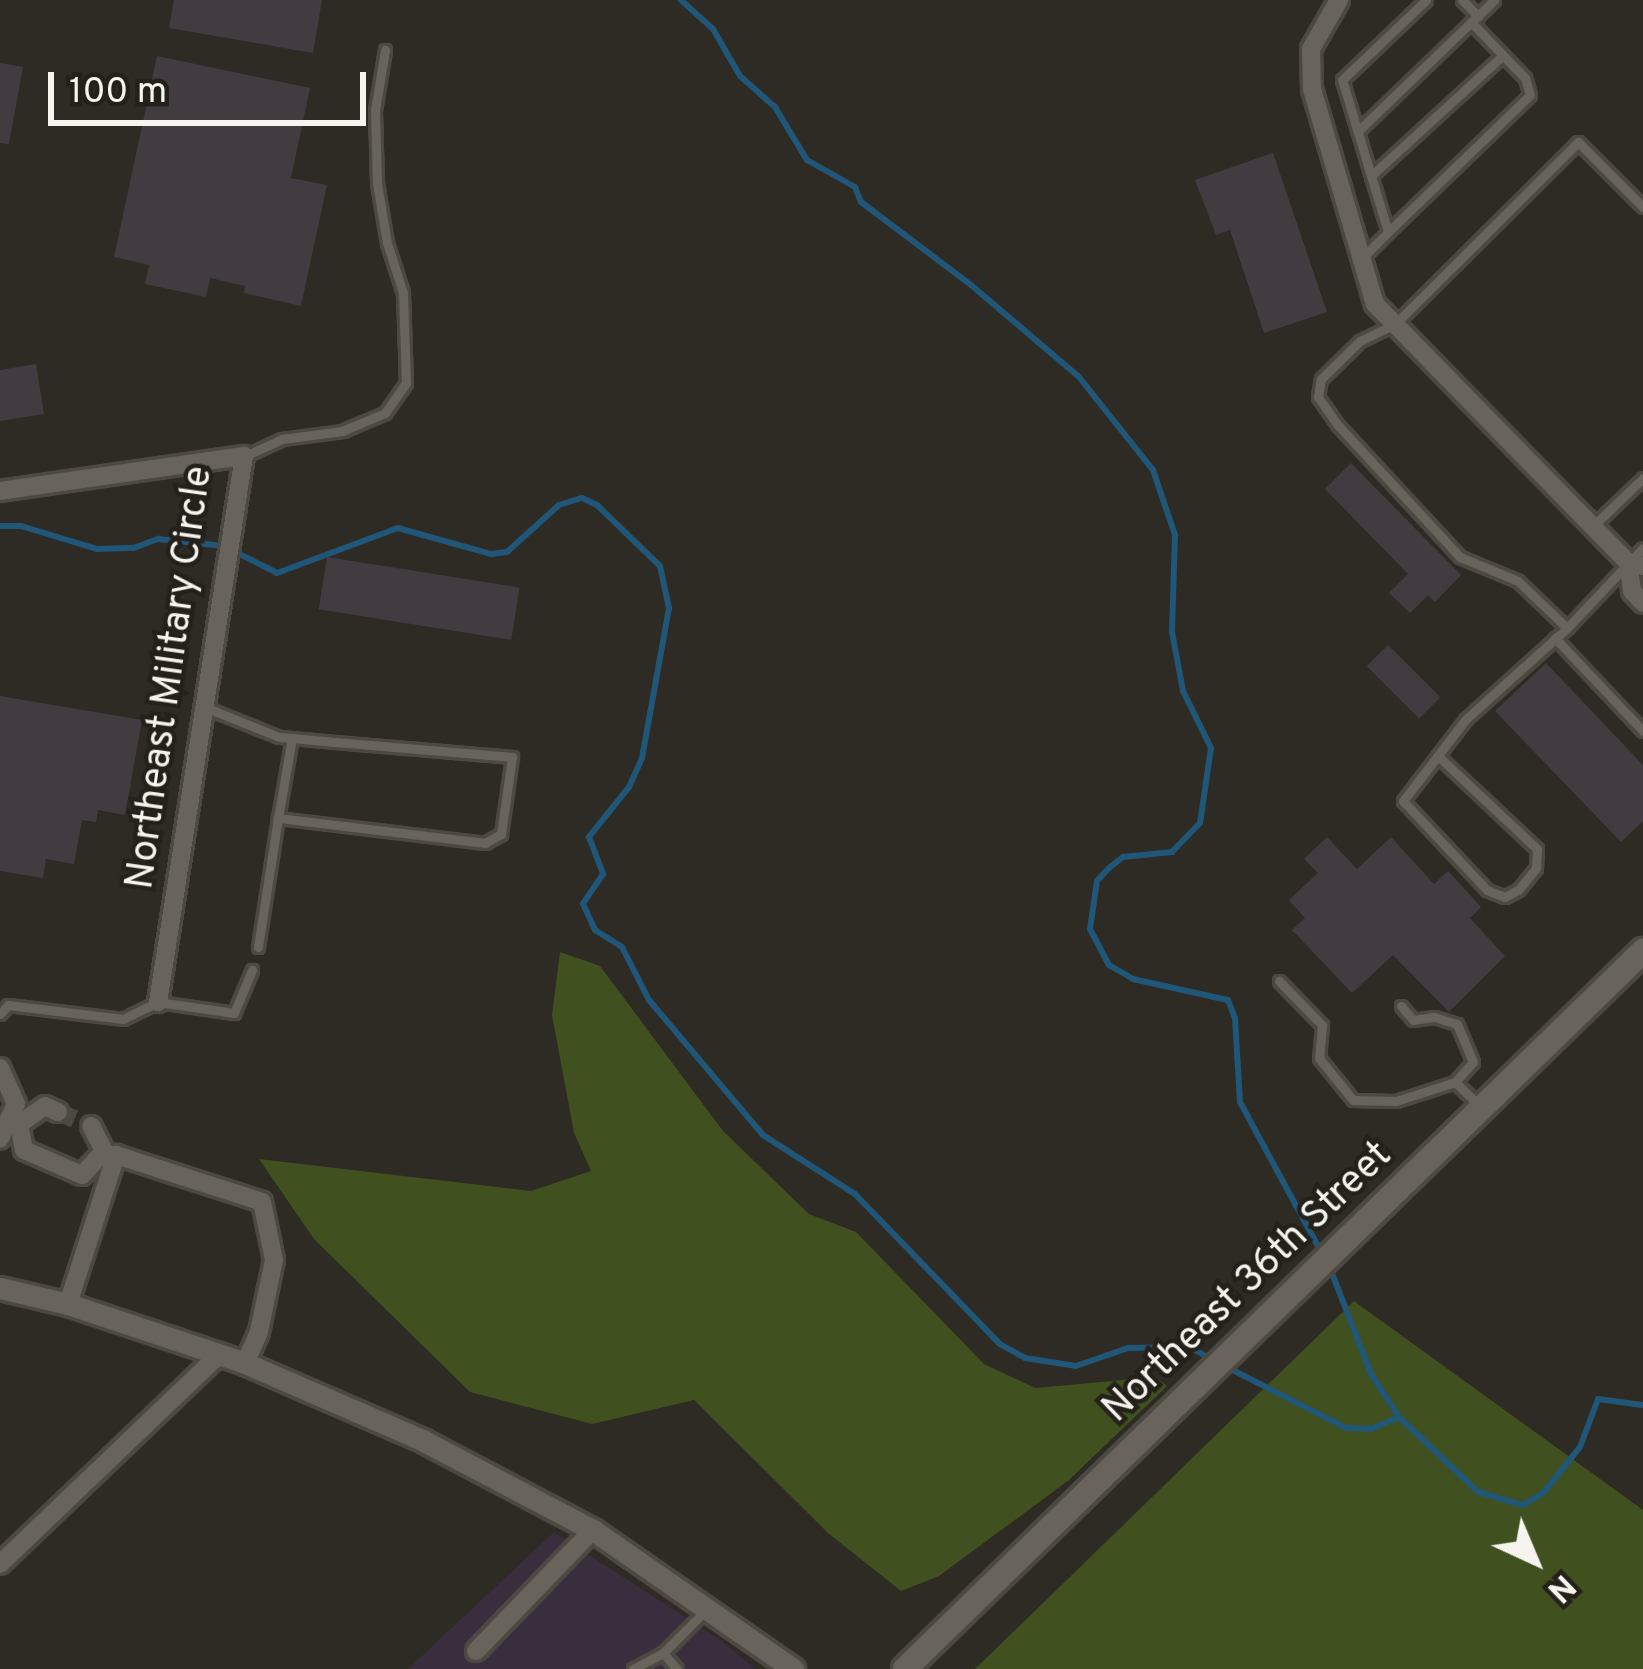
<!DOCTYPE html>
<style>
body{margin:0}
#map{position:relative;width:1643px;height:1669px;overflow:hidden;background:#2e2a24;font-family:Overpass,sans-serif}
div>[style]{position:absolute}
.commercial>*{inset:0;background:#382e3d}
.green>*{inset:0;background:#40501e}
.stream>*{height:6px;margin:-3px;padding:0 3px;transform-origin:3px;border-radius:3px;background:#205677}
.building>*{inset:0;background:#423c41;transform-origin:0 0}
.minor-tunnel>*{height:18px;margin-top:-9px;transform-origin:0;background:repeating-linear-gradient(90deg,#4c4842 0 18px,transparent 0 27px)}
.roads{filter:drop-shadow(3px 0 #4c4943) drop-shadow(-3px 0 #4c4943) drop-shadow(0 3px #4c4943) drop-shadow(0 -3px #4c4943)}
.service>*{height:9px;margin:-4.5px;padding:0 4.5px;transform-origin:4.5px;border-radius:4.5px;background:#68645c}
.minor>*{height:18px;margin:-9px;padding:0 9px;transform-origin:9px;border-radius:9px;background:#68645c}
.tertiary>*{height:21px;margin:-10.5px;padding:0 10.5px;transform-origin:10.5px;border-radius:10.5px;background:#68645c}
.secondary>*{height:24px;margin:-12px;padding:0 12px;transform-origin:12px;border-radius:12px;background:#68645c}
span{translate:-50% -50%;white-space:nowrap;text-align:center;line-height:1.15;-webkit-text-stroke:9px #24211a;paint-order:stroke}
.street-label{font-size:39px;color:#f6f4ef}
.north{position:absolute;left:1475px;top:1501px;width:120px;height:120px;-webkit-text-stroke:9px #24211a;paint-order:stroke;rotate:136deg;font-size:33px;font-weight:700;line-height:48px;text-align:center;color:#f6f4ef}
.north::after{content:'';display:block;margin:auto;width:42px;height:54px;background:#f6f4ef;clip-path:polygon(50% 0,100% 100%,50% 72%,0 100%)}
.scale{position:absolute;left:48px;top:72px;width:318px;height:54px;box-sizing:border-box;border:6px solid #f6f4ef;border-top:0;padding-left:15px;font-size:36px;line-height:42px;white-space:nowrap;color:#f6f4ef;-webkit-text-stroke:9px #24211a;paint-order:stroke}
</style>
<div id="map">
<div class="commercial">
<i style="clip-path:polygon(554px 1532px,722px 1641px,755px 1669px,408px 1669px)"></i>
</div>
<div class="green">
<i style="clip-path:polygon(560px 952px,600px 966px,723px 1131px,809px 1214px,856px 1232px,984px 1364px,1035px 1388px,1123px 1380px,1147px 1370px,1167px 1386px,1069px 1480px,939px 1576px,901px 1591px,828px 1533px,694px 1400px,592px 1424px,470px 1392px,314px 1239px,259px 1159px,531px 1191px,591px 1171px,574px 1133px,552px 1015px)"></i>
<i style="clip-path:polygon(1354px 1301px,1643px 1510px,1643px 1669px,975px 1669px)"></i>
</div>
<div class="stream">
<i style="left:681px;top:0;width:43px;rotate:42.2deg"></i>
<i style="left:713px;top:29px;width:54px;rotate:60.1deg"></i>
<i style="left:740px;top:76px;width:47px;rotate:41.5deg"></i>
<i style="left:775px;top:107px;width:62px;rotate:58.9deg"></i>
<i style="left:807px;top:160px;width:55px;rotate:29.4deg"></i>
<i style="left:855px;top:187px;width:16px;rotate:68deg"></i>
<i style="left:861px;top:202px;width:138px;rotate:37deg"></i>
<i style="left:971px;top:285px;width:142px;rotate:40.4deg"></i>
<i style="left:1079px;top:377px;width:119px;rotate:51.5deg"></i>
<i style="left:1153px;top:470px;width:69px;rotate:71.3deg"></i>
<i style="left:1175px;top:535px;width:97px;rotate:91.8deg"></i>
<i style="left:1172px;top:632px;width:60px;rotate:79.4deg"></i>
<i style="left:1183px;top:691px;width:64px;rotate:63.8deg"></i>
<i style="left:1211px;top:748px;width:76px;rotate:98.3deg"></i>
<i style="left:1200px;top:823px;width:40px;rotate:134deg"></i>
<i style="left:1172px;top:852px;width:49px;rotate:174.2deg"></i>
<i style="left:1123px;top:857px;width:18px;rotate:142deg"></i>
<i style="left:1109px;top:868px;width:18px;rotate:133deg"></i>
<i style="left:1097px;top:881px;width:49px;rotate:98.3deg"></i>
<i style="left:1090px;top:929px;width:41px;rotate:62.2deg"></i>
<i style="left:1109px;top:965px;width:28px;rotate:30deg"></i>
<i style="left:1133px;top:979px;width:97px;rotate:12.5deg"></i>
<i style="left:1228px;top:1000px;width:19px;rotate:69deg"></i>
<i style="left:1235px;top:1018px;width:84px;rotate:86.6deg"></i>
<i style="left:1240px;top:1102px;width:170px;rotate:61.6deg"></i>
<i style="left:0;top:526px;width:21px"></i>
<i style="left:21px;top:526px;width:79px;rotate:16.8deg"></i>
<i style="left:97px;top:549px;width:37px;rotate:-2deg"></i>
<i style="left:134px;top:548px;width:26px;rotate:-21deg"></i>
<i style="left:158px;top:539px;width:66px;rotate:6.1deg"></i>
<i style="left:224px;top:546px;width:59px;rotate:27deg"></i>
<i style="left:277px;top:573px;width:129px;rotate:-20.4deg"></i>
<i style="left:398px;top:528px;width:97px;rotate:15.6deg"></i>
<i style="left:491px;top:554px;width:16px;rotate:-7deg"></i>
<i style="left:507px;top:552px;width:70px;rotate:-42.1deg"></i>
<i style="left:559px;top:505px;width:24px;rotate:-17deg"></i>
<i style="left:582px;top:498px;width:17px;rotate:25deg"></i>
<i style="left:597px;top:505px;width:88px;rotate:44.1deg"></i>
<i style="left:660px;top:566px;width:43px;rotate:77.9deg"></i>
<i style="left:669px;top:608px;width:152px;rotate:100.2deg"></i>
<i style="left:642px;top:758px;width:32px;rotate:114deg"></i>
<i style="left:629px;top:787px;width:64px;rotate:128.7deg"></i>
<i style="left:589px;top:837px;width:40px;rotate:69deg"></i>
<i style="left:603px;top:874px;width:36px;rotate:124deg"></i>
<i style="left:583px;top:904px;width:29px;rotate:65deg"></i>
<i style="left:595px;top:930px;width:32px;rotate:32deg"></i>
<i style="left:622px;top:947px;width:59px;rotate:63deg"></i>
<i style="left:649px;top:1000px;width:177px;rotate:49.8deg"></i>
<i style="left:763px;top:1135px;width:109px;rotate:32.7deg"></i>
<i style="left:855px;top:1194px;width:209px;rotate:46deg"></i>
<i style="left:1000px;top:1344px;width:29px;rotate:29deg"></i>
<i style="left:1025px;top:1358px;width:52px;rotate:8.9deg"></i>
<i style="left:1076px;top:1366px;width:55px;rotate:-19.1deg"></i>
<i style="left:1128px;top:1348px;width:62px;rotate:-0.9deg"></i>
<i style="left:1190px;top:1347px;width:24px;rotate:30deg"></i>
<i style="left:1328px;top:1263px;width:119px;rotate:68.8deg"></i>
<i style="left:1371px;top:1374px;width:51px;rotate:56.9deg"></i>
<i style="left:1399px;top:1417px;width:109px;rotate:43.5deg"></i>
<i style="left:1478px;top:1492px;width:47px;rotate:16.1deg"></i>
<i style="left:1523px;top:1505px;width:23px;rotate:-31deg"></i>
<i style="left:1543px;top:1493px;width:59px;rotate:-51.2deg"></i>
<i style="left:1580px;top:1447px;width:51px;rotate:-69.4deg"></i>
<i style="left:1598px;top:1399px;width:45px;rotate:7.6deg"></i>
<i style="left:1223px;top:1365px;width:138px;rotate:27.1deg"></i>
<i style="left:1346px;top:1428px;width:25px;rotate:2deg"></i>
<i style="left:1371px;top:1429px;width:30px;rotate:-23deg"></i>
</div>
<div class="building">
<i style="clip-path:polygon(174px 0,322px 0,313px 53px,169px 28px)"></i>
<i style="clip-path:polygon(157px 56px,310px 88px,291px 178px,327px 185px,301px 306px,244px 293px,245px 286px,210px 278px,206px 297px,145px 284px,149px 265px,114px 257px)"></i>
<i style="clip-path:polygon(0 63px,23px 67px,9px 144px,0 143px)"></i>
<i style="clip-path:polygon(1273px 153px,1327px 312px,1264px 333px,1230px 230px,1216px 235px,1195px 180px)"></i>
<i style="clip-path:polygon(36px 364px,44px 414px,0 421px,0 370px)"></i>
<i style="clip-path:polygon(1351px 463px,1461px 575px,1435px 602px,1428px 595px,1410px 613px,1389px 593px,1408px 574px,1325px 489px)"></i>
<i style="left:327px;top:557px;width:195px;height:53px;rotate:9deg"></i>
<i style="left:1388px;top:645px;width:74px;height:30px;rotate:45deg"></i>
<i style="clip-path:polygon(1546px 663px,1643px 765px,1643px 821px,1621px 842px,1495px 711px)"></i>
<i style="clip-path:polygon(0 696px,142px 720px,125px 815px,98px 810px,96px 822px,82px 820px,74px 864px,46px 859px,43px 878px,0 871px)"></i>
<i style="clip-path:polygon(1327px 837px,1357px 869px,1391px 837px,1434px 884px,1448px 871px,1481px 907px,1470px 918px,1505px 956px,1449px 1012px,1393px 955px,1352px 993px,1292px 930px,1305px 918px,1289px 900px,1318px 873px,1304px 859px)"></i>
</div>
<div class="minor-tunnel">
<i style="left:58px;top:1112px;width:36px;rotate:23deg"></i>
</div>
<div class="roads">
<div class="service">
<i style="left:1462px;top:0;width:23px;rotate:45deg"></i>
<i style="left:1358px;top:131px;width:189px;rotate:-43.9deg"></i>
<i style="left:1371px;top:176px;width:179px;rotate:-42.5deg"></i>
<i style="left:1388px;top:232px;width:197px;rotate:-44deg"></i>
<i style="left:1530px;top:95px;width:18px;rotate:-106deg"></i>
<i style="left:1525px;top:78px;width:78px;rotate:-134deg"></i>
<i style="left:1362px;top:258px;width:37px;rotate:-45deg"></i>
<i style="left:1388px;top:232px;width:159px;rotate:-106.8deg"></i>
<i style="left:1342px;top:80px;width:116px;rotate:-43.6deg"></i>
<i style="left:245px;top:456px;width:41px;rotate:-24.7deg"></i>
<i style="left:282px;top:439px;width:61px;rotate:-7.6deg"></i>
<i style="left:342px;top:431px;width:47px;rotate:-22.7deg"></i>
<i style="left:385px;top:413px;width:37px;rotate:-55deg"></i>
<i style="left:406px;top:383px;width:90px;rotate:-91.9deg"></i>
<i style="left:403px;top:293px;width:52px;rotate:-107.7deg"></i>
<i style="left:387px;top:243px;width:61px;rotate:-99.5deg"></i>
<i style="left:377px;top:183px;width:73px;rotate:-91.6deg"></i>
<i style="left:375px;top:110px;width:61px;rotate:-80.5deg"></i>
<i style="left:1593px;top:526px;width:69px;rotate:-43.8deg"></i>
<i style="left:1567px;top:628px;width:68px;rotate:-136.2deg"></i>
<i style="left:1518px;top:581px;width:63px;rotate:-157.5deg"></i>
<i style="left:1460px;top:557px;width:181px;rotate:-132.8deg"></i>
<i style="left:1337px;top:424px;width:33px;rotate:-125deg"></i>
<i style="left:1318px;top:397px;width:18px;rotate:-81deg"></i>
<i style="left:1321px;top:379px;width:54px;rotate:-44.3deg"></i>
<i style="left:1360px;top:341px;width:39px;rotate:-26deg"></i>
<i style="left:1395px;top:324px;width:258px;rotate:-44.8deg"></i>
<i style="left:1578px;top:142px;width:92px;rotate:45deg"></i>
<i style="left:1555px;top:638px;width:128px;rotate:46.6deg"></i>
<i style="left:207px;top:708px;width:78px;rotate:21.9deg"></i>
<i style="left:279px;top:737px;width:13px;rotate:4deg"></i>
<i style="left:292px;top:738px;width:43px;rotate:5.3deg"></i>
<i style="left:335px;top:742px;width:178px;rotate:4.8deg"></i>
<i style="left:512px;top:757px;width:78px;rotate:98.1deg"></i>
<i style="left:501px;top:834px;width:18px;rotate:151deg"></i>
<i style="left:485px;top:843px;width:209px;rotate:-173.1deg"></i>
<i style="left:278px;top:818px;width:81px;rotate:-80.1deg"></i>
<i style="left:1438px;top:756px;width:136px;rotate:43.2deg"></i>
<i style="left:1537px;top:849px;width:19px;rotate:93deg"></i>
<i style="left:1536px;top:868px;width:28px;rotate:129deg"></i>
<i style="left:1518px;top:890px;width:15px;rotate:152deg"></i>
<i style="left:1505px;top:897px;width:19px;rotate:-159deg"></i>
<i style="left:1487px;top:890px;width:122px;rotate:-133.3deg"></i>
<i style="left:1403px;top:801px;width:103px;rotate:-52.5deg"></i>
<i style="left:1466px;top:719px;width:136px;rotate:-42deg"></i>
<i style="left:1567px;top:628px;width:110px;rotate:-46.5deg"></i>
<i style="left:258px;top:947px;width:131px;rotate:-81.2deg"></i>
<i style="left:1279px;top:981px;width:62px;rotate:45.7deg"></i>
<i style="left:1322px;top:1025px;width:33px;rotate:95deg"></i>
<i style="left:1319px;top:1058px;width:54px;rotate:51deg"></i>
<i style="left:1353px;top:1100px;width:43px;rotate:1.3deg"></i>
<i style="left:1396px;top:1101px;width:62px;rotate:-17.9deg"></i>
<i style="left:1455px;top:1082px;width:37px;rotate:44deg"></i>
<i style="left:1401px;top:1006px;width:18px;rotate:49deg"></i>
<i style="left:1413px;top:1020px;width:21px;rotate:-8deg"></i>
<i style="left:1434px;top:1017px;width:24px;rotate:17deg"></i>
<i style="left:1457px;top:1024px;width:41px;rotate:67.2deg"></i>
<i style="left:1473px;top:1062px;width:27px;rotate:132deg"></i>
<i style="left:0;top:1014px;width:12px;rotate:-48deg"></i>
<i style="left:8px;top:1005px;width:116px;rotate:6.9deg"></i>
<i style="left:123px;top:1019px;width:39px;rotate:-26deg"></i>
<i style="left:158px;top:1002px;width:77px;rotate:8.2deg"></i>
<i style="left:234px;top:1013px;width:47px;rotate:-67.3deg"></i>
<i style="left:663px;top:1653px;width:21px;rotate:49deg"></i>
<i style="left:633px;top:1669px;width:34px;rotate:-28deg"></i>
<i style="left:663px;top:1653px;width:62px;rotate:-45deg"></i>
</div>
<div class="minor">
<i style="left:1339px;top:0;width:56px;rotate:119.7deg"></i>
<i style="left:1311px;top:49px;width:40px;rotate:88.6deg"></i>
<i style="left:1312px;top:89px;width:224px;rotate:73.7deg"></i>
<i style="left:1375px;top:304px;width:361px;rotate:45.6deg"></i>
<i style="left:1628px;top:562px;width:16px;rotate:15deg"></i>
<i style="left:0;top:491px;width:246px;rotate:-8.2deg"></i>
<i style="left:244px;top:456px;width:553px;rotate:98.95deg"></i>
<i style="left:1628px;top:562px;width:29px;rotate:82deg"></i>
<i style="left:1632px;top:591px;width:16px;rotate:47deg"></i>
<i style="left:0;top:1068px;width:39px;rotate:66deg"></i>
<i style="left:16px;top:1104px;width:38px;rotate:115deg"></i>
<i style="left:58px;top:1112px;width:14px;rotate:-155deg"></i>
<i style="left:45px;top:1106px;width:32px;rotate:145deg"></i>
<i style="left:19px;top:1124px;width:26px;rotate:79deg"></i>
<i style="left:24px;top:1150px;width:63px;rotate:23.3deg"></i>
<i style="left:82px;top:1175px;width:33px;rotate:-47deg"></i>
<i style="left:104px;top:1151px;width:28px;rotate:-117deg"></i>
<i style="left:68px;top:1304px;width:157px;rotate:-72.1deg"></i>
<i style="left:116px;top:1155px;width:153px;rotate:17.8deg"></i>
<i style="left:262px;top:1202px;width:59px;rotate:78.3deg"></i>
<i style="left:274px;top:1260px;width:74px;rotate:101.8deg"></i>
<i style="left:259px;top:1332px;width:34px;rotate:114deg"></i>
<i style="left:0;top:1564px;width:304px;rotate:-43.7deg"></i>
<i style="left:476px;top:1651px;width:168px;rotate:-46deg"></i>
</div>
<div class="tertiary">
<i style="left:0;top:1288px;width:70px;rotate:13.2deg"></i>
<i style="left:68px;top:1304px;width:187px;rotate:18.4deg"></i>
<i style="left:245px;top:1363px;width:195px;rotate:23.5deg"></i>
<i style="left:424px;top:1441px;width:191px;rotate:27.8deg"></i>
<i style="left:593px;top:1530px;width:244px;rotate:34.8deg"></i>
</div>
<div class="secondary">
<i style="left:905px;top:1669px;width:1030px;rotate:-44.21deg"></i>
</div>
</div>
<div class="street-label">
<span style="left:172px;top:678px;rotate:-82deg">Northeast Military Circle</span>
<span style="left:1249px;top:1284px;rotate:-44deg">Northeast 36th Street</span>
</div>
<div class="north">N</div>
<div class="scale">100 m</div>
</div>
